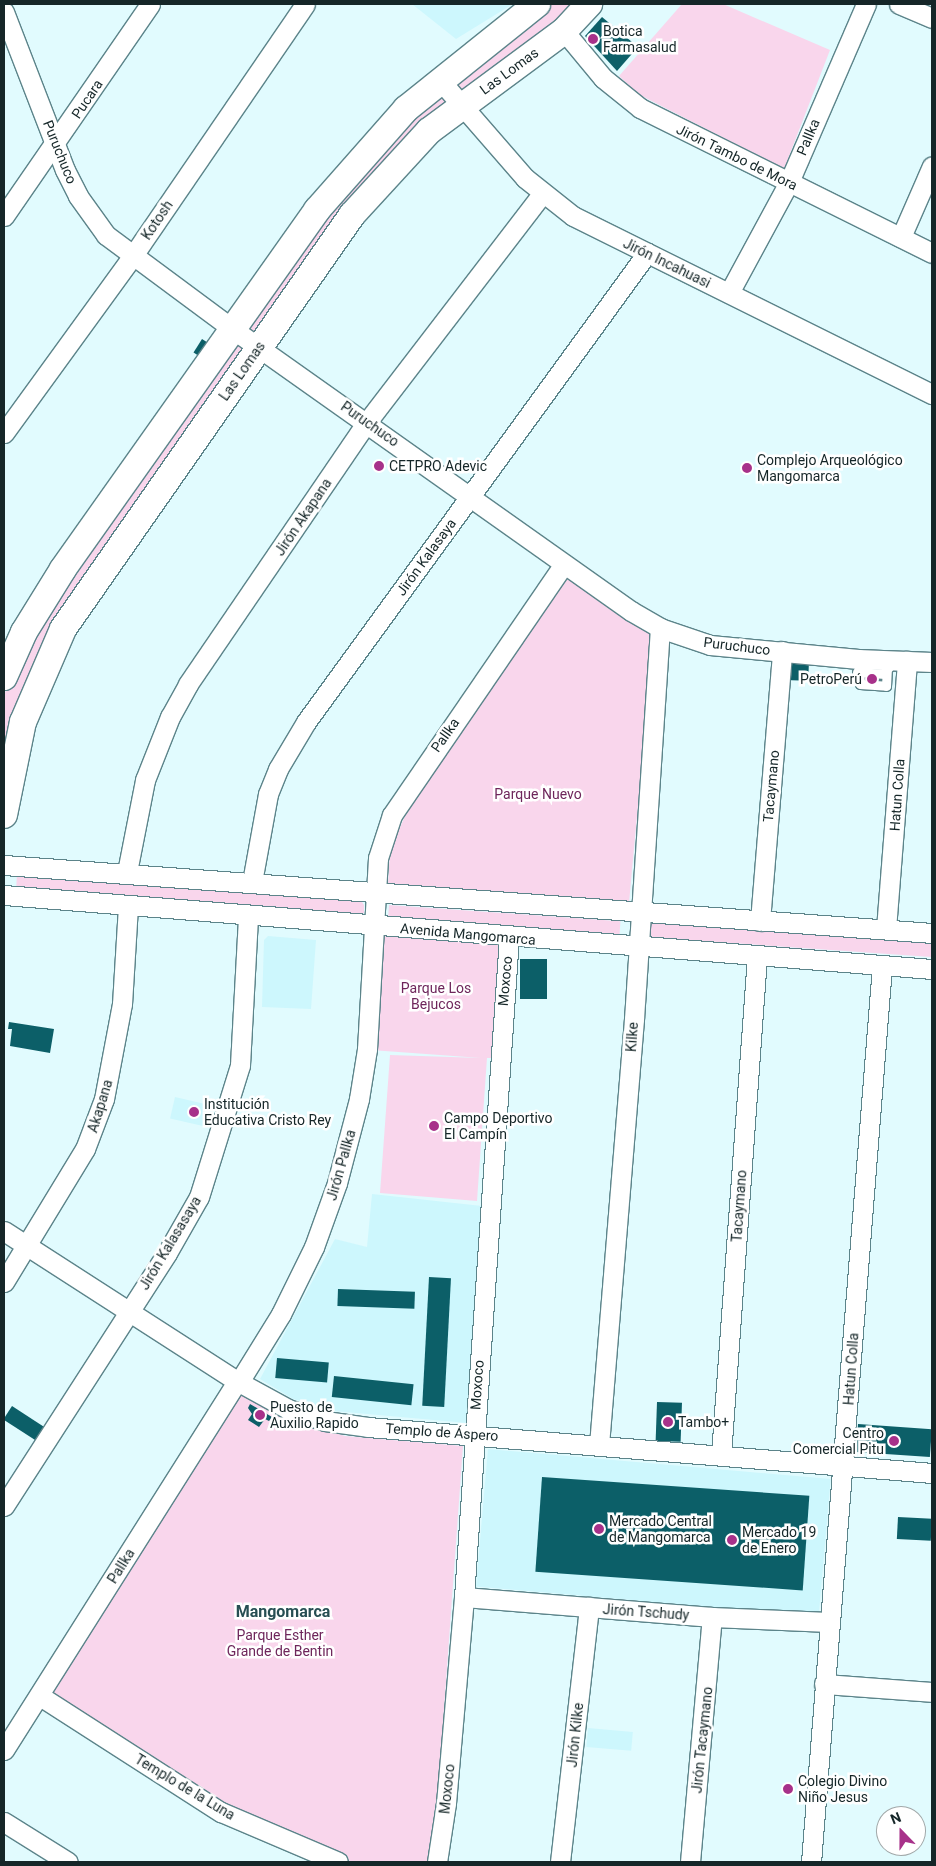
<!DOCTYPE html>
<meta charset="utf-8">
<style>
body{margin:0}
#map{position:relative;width:936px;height:1866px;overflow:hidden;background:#e1fbfe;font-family:Roboto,sans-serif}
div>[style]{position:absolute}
.built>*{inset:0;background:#cdf7fd;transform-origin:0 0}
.green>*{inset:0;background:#f9d6ec;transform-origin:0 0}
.building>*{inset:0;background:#0c5f68;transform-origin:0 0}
.roads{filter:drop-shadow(1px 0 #5c848a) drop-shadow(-1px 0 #5c848a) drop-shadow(0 1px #5c848a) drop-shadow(0 -1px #5c848a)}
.lane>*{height:9px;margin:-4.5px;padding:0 4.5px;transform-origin:4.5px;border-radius:4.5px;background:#fff}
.street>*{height:19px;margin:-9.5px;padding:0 9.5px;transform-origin:9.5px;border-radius:9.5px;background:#fff}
.secondary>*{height:26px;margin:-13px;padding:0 13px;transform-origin:13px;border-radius:13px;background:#fff}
.dots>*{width:14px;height:14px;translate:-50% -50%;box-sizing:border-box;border:2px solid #fff;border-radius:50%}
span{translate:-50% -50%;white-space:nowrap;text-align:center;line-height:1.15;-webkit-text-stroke:5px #fff;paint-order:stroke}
.poi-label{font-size:14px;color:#152628}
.left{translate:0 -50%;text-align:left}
.right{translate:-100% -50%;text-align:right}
.street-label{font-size:14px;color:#152628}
.park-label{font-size:14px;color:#6e265b}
.quarter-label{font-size:16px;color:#274e53;font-weight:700}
.frame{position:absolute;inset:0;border:5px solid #152628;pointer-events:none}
.north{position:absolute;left:876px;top:1806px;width:50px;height:50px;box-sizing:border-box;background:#fff;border:1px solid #a1a8a9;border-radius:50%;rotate:338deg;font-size:14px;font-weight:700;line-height:20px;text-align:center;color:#152628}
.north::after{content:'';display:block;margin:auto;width:18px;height:22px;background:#a7318a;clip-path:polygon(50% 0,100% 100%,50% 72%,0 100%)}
</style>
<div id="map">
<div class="built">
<i style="clip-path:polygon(412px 4px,513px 4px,456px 39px)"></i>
<i style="clip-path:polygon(268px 936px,316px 940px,311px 1009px,262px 1007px,264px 940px)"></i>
<i style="left:175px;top:1097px;width:44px;height:22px;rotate:13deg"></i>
<i style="clip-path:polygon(372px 1194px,482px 1206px,467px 1423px,334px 1411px,293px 1399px,260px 1379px,335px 1239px,367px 1247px)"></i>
<i style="left:488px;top:1449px;width:344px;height:138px;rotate:5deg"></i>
<i style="left:588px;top:1728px;width:45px;height:19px;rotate:5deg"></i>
</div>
<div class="green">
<i style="clip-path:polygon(548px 4px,575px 4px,464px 92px,459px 90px,454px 82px)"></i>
<i style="clip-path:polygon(682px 4px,723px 4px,830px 50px,784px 169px,638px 94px,619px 76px)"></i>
<i style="clip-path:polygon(438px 93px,446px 101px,443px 109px,257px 334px,247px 329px,324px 213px)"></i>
<i style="clip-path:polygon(239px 342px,247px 347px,113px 543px,4px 773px,4px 695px,32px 633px)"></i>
<i style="clip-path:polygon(571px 574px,654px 631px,629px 903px,388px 884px,390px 850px,409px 807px,431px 771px)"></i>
<i style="clip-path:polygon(17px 873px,360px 899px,364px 905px,364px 913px,358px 917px,16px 892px)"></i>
<i style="left:389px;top:905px;width:232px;height:16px;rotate:4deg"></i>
<i style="left:646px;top:919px;width:287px;height:18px;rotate:4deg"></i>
<i style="clip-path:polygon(387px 932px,498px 943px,503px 949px,492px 1058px,487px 1058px,477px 1201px,380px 1193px,390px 1055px,481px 1058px,371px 1050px,383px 937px)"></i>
<i style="clip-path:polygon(236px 1390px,291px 1420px,345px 1436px,463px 1446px,435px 1834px,429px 1862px,353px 1862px,287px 1838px,211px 1801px,47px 1695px)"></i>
</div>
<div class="building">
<i style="clip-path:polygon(602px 17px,638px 47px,617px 71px,585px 36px)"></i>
<i style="left:202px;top:339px;width:13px;height:16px;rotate:32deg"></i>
<i style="left:784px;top:659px;width:25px;height:21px;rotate:2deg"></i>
<i style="left:520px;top:959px;width:27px;height:40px"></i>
<i style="clip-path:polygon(9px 1022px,54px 1029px,50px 1053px,10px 1046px,12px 1029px,8px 1029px)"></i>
<i style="left:429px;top:1277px;width:22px;height:129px;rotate:3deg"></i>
<i style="left:338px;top:1289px;width:77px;height:17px;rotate:2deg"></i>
<i style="left:277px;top:1358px;width:52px;height:20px;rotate:5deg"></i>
<i style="left:334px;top:1376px;width:80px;height:21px;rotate:6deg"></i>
<i style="left:657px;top:1402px;width:25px;height:39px;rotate:2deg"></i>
<i style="clip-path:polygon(250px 1404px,272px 1417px,269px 1421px,265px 1419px,259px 1427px,248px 1420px,252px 1414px,248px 1408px)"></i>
<i style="left:12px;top:1406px;width:43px;height:16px;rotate:33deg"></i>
<i style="left:858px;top:1424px;width:74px;height:28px;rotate:4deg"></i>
<i style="left:542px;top:1477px;width:268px;height:95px;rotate:4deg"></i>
<i style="left:898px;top:1517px;width:34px;height:22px;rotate:3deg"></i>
</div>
<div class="roads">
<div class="lane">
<i style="left:858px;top:659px;width:25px;rotate:85deg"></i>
<i style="left:860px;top:684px;width:26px;rotate:4deg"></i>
<i style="left:886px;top:686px;width:17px;rotate:-87deg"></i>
<i style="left:887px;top:669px;width:10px;rotate:-45deg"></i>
<i style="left:857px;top:672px;width:28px;rotate:4deg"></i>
</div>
<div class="street">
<i style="left:899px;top:4px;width:36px;rotate:23deg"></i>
<i style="left:4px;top:12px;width:169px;rotate:68.9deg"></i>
<i style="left:65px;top:170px;width:29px;rotate:63deg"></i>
<i style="left:78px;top:196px;width:48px;rotate:54.3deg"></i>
<i style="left:106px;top:235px;width:159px;rotate:36.6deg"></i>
<i style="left:234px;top:330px;width:486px;rotate:35.3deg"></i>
<i style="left:631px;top:611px;width:34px;rotate:30deg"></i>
<i style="left:660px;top:628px;width:53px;rotate:18.8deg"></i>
<i style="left:710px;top:645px;width:149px;rotate:5.4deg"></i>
<i style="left:858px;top:659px;width:74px;rotate:2.3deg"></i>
<i style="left:564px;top:31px;width:61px;rotate:50.3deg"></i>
<i style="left:603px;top:78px;width:48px;rotate:39deg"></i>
<i style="left:640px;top:108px;width:326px;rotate:26.4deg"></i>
<i style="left:439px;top:79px;width:131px;rotate:49deg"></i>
<i style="left:525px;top:178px;width:61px;rotate:38.4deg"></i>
<i style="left:573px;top:216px;width:401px;rotate:26.4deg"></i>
<i style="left:4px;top:216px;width:257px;rotate:-55.4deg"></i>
<i style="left:901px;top:237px;width:77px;rotate:-66.4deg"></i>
<i style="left:729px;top:293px;width:126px;rotate:-61.6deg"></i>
<i style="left:789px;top:182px;width:194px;rotate:-66.6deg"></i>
<i style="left:4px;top:433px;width:218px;rotate:-54deg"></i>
<i style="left:132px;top:257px;width:306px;rotate:-55.6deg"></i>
<i style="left:4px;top:865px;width:930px;rotate:4.19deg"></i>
<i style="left:127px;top:872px;width:94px;rotate:-78.9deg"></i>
<i style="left:145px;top:780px;width:68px;rotate:-68.4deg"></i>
<i style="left:170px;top:717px;width:38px;rotate:-61deg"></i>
<i style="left:188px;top:684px;width:317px;rotate:-55.7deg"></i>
<i style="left:367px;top:422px;width:287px;rotate:-52.5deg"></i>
<i style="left:252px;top:882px;width:89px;rotate:-79.7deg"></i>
<i style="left:268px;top:794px;width:27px;rotate:-68deg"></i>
<i style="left:278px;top:769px;width:55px;rotate:-59.2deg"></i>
<i style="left:306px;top:722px;width:580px;rotate:-53.98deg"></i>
<i style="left:4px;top:895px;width:931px;rotate:4.56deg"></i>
<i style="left:760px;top:921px;width:271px;rotate:-85.3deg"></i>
<i style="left:886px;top:929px;width:269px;rotate:-85.5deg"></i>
<i style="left:4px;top:1231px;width:277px;rotate:32.8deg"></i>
<i style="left:237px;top:1381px;width:58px;rotate:28.8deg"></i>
<i style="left:288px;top:1409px;width:39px;rotate:18deg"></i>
<i style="left:325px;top:1421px;width:43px;rotate:7.9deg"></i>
<i style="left:368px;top:1427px;width:566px;rotate:4.66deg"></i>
<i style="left:4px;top:1282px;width:156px;rotate:-58.7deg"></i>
<i style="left:85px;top:1149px;width:53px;rotate:-69.2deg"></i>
<i style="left:104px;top:1099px;width:97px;rotate:-79.3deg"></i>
<i style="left:122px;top:1004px;width:97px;rotate:-86.5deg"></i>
<i style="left:239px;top:1382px;width:80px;rotate:-58.3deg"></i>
<i style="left:281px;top:1314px;width:75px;rotate:-63.8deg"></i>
<i style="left:314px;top:1247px;width:68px;rotate:-70.2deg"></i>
<i style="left:337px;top:1183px;width:87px;rotate:-75.3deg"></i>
<i style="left:359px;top:1099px;width:51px;rotate:-80.9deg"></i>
<i style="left:367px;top:1049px;width:191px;rotate:-86.7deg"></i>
<i style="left:378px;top:858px;width:45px;rotate:-72deg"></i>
<i style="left:392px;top:815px;width:304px;rotate:-55.6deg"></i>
<i style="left:599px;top:1445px;width:427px;rotate:-85.3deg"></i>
<i style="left:634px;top:1019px;width:392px;rotate:-86.2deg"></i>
<i style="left:721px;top:1455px;width:500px;rotate:-85.87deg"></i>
<i style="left:4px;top:1506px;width:301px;rotate:-57.2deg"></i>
<i style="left:167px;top:1253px;width:64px;rotate:-60.3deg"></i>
<i style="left:199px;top:1197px;width:138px;rotate:-72.7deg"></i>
<i style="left:240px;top:1065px;width:149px;rotate:-86.9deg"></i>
<i style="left:464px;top:1597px;width:249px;rotate:4.6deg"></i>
<i style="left:712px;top:1617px;width:117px;rotate:2.4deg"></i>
<i style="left:824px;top:1684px;width:108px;rotate:4.2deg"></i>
<i style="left:40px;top:1696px;width:215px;rotate:32.7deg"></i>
<i style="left:221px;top:1812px;width:127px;rotate:23.1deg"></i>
<i style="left:4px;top:1750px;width:436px;rotate:-57.7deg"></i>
<i style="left:4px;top:1822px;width:75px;rotate:32deg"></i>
<i style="left:437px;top:1862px;width:60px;rotate:-81.3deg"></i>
<i style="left:446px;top:1803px;width:207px;rotate:-85deg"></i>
<i style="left:464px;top:1597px;width:662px;rotate:-86.1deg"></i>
<i style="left:560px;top:1862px;width:257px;rotate:-83.5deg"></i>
<i style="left:690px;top:1862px;width:246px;rotate:-84.9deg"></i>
<i style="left:811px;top:1862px;width:900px;rotate:-85.47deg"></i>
</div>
<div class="secondary">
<i style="left:4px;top:677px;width:49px;rotate:-66deg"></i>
<i style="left:24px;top:632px;width:74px;rotate:-58.2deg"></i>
<i style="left:63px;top:569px;width:440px;rotate:-54.7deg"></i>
<i style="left:317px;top:210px;width:135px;rotate:-48.6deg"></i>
<i style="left:406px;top:109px;width:168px;rotate:-38.7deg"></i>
<i style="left:4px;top:815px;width:95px;rotate:-78.5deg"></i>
<i style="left:23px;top:722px;width:101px;rotate:-66.7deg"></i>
<i style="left:63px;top:629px;width:505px;rotate:-55.08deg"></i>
<i style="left:352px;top:215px;width:114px;rotate:-47.5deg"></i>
<i style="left:429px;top:131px;width:168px;rotate:-36.5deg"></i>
<i style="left:564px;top:31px;width:37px;rotate:-47deg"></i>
</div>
</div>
<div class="dots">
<i style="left:593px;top:39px;background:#a7318a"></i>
<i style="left:379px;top:466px;background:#a7318a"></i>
<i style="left:747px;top:468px;background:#a7318a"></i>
<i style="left:872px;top:679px;background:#a7318a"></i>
<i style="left:194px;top:1112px;background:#a7318a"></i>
<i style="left:434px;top:1126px;background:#a7318a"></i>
<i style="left:260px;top:1415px;background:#a7318a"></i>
<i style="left:668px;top:1422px;background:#a7318a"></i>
<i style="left:894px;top:1441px;background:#a7318a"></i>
<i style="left:599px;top:1529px;background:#a7318a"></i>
<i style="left:732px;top:1540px;background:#a7318a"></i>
<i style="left:788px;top:1789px;background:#a7318a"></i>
</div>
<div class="poi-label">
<span class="left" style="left:603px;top:39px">Botica<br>Farmasalud</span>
<span class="left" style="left:757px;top:468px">Complejo Arqueológico<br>Mangomarca</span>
<span class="left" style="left:389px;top:466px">CETPRO Adevic</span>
<span class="right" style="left:862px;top:679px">PetroPerú</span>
<span class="left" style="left:204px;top:1112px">Institución<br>Educativa Cristo Rey</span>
<span class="left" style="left:444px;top:1126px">Campo Deportivo<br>El Campín</span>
<span class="left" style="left:270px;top:1415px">Puesto de<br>Auxilio Rapido</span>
<span class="left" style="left:678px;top:1422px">Tambo+</span>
<span class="right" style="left:884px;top:1441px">Centro<br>Comercial Pitu</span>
<span class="left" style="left:609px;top:1529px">Mercado Central<br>de Mangomarca</span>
<span class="left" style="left:742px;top:1540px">Mercado 19<br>de Enero</span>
<span class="left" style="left:798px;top:1789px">Colegio Divino<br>Niño Jesus</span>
</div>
<div class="street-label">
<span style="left:509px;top:71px;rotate:-36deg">Las Lomas</span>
<span style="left:87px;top:99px;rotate:-56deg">Pucara</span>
<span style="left:808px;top:137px;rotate:-67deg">Pallka</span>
<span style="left:60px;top:152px;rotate:68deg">Puruchuco</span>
<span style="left:737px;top:157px;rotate:26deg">Jirón Tambo de Mora</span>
<span style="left:157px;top:220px;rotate:-56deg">Kotosh</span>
<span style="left:667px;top:263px;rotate:26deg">Jirón Incahuasi</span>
<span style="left:242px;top:371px;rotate:-55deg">Las Lomas</span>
<span style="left:370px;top:424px;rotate:35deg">Puruchuco</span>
<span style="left:303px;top:517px;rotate:-56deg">Jirón Akapana</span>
<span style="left:426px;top:557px;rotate:-54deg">Jirón Kalasaya</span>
<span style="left:737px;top:646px;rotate:7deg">Puruchuco</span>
<span style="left:445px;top:735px;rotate:-55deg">Pallka</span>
<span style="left:771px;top:786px;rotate:-85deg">Tacaymano</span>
<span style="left:897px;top:795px;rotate:-86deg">Hatun Colla</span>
<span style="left:468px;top:934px;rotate:5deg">Avenida Mangomarca</span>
<span style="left:505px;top:981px;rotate:-85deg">Moxoco</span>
<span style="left:632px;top:1037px;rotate:-86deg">Kilke</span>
<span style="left:100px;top:1106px;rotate:-73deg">Akapana</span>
<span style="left:341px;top:1165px;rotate:-74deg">Jirón Pallka</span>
<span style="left:739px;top:1206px;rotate:-86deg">Tacaymano</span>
<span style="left:170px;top:1243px;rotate:-59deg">Jirón Kalasasaya</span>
<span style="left:851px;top:1369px;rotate:-86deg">Hatun Colla</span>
<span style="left:477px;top:1385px;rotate:-86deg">Moxoco</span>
<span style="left:442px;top:1432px;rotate:4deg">Templo de Áspero</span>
<span style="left:121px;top:1566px;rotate:-58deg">Pallka</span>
<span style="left:646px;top:1612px;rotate:4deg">Jirón Tschudy</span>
<span style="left:575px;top:1735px;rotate:-84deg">Jirón Kilke</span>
<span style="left:702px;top:1740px;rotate:-84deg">Jirón Tacaymano</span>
<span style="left:185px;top:1787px;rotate:31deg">Templo de la Luna</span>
<span style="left:447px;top:1789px;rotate:-84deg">Moxoco</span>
</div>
<div class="park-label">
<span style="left:538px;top:794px">Parque Nuevo</span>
<span style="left:436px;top:996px">Parque Los<br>Bejucos</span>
<span style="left:280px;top:1643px">Parque Esther<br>Grande de Bentin</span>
</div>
<div class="quarter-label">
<span style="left:283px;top:1612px">Mangomarca</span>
</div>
<div class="frame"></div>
<div class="north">N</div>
</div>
